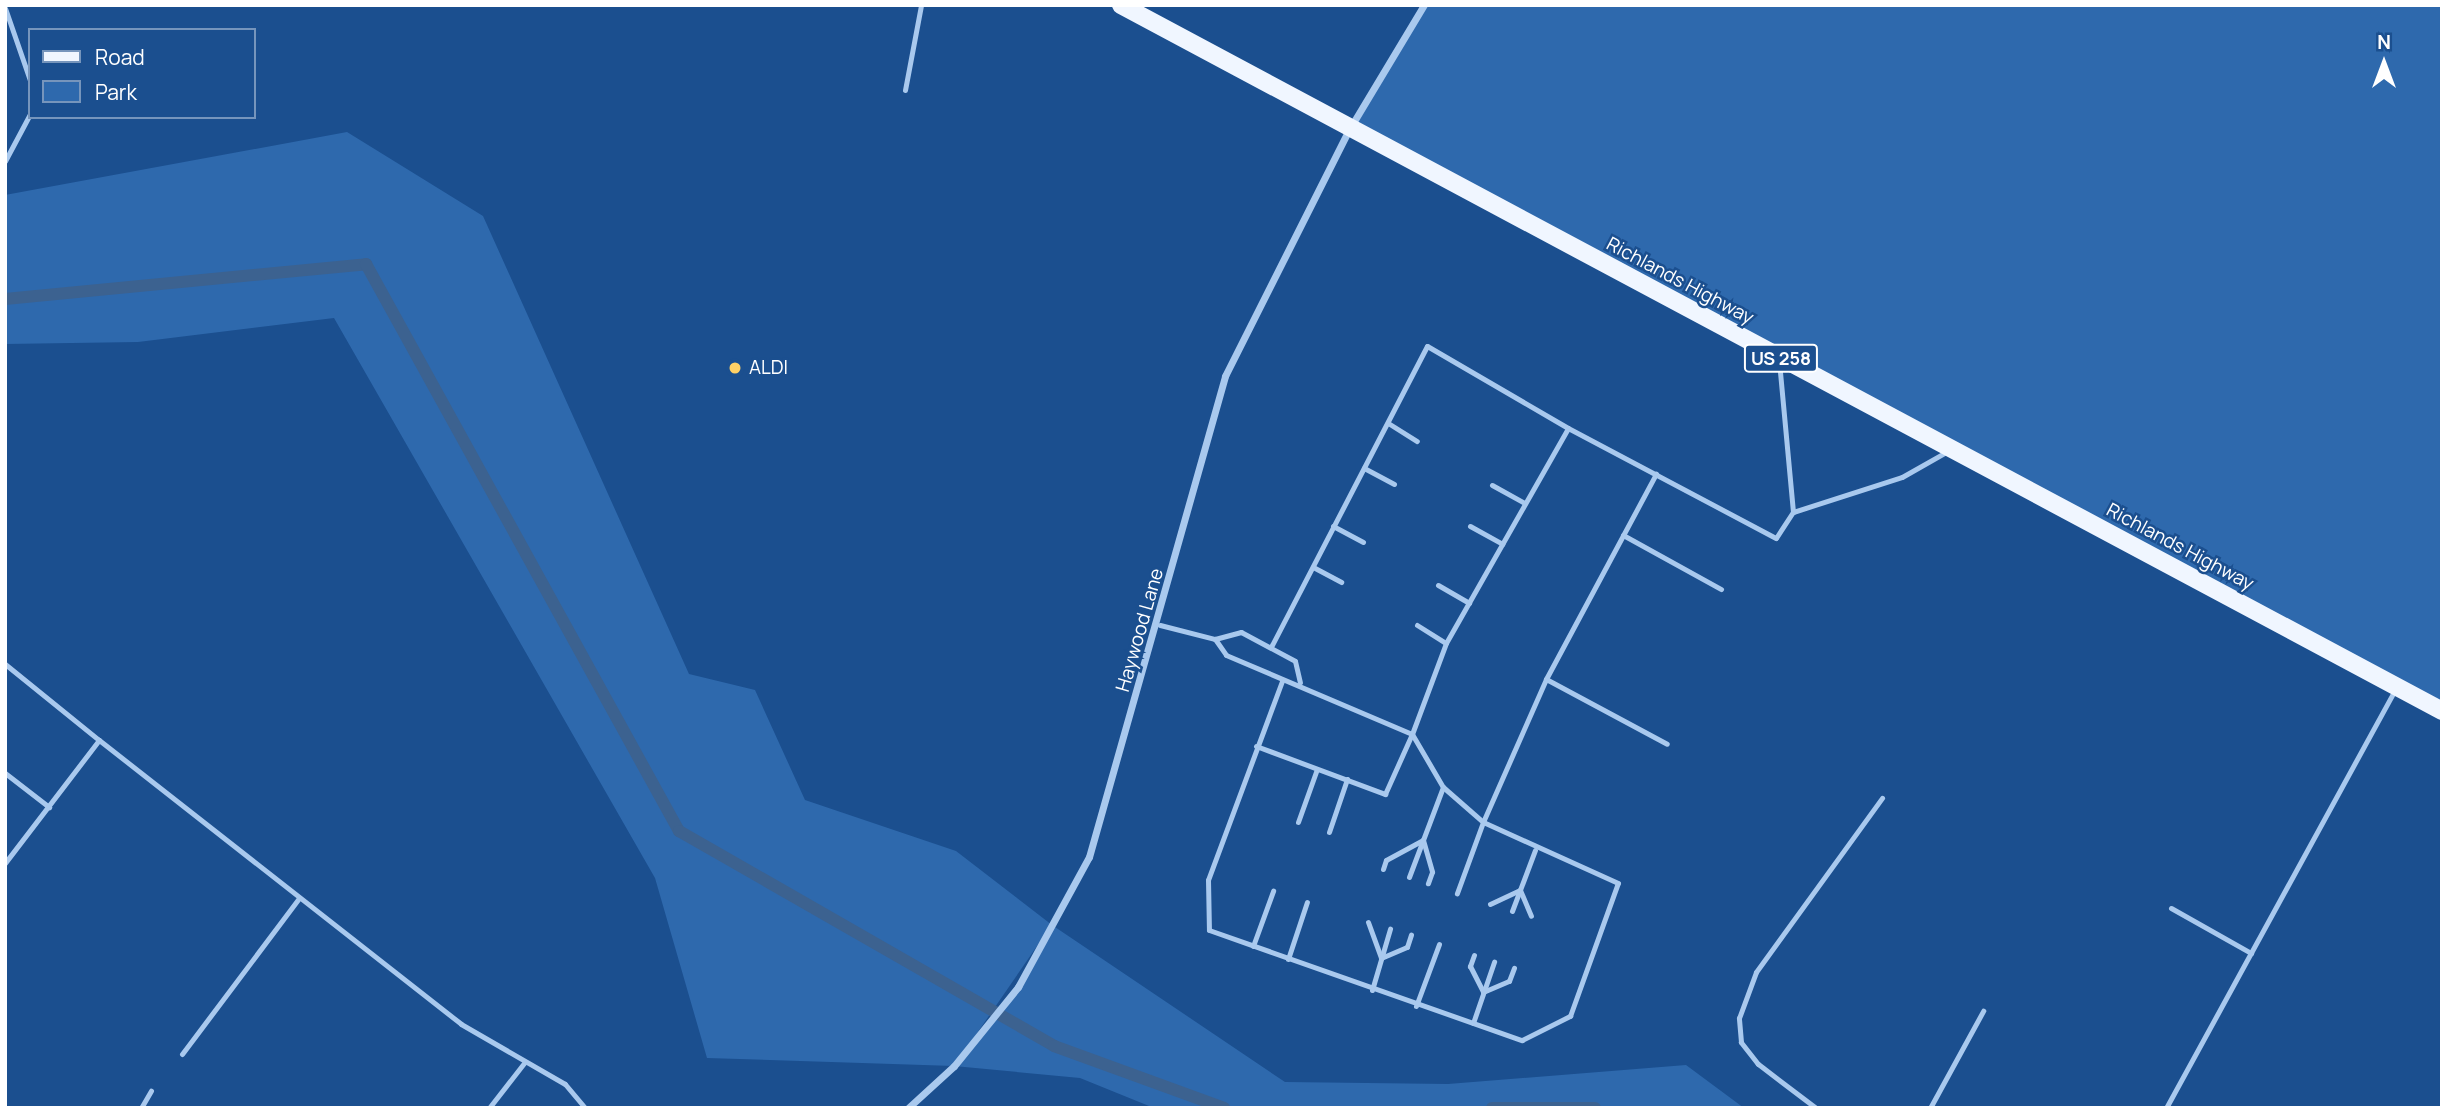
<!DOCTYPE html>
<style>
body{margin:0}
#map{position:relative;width:2447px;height:1113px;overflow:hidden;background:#1b4f8f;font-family:Manrope,sans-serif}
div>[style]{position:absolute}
.green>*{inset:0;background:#2e69ad}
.stream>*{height:12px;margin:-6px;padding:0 6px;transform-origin:6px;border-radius:6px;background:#3c6290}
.service>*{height:5px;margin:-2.5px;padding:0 2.5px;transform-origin:2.5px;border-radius:2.5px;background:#a9c9ee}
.minor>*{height:7px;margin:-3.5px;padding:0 3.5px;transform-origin:3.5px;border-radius:3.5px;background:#a9c9ee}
.primary>*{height:18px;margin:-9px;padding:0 9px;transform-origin:9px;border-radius:9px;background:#f0f6ff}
.dots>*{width:19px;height:19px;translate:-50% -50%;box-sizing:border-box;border:4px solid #1b4f8f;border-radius:50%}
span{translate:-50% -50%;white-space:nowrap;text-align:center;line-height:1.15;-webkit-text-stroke:5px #1b4f8f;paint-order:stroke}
.shield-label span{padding:2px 5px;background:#1b4f8f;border:2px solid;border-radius:5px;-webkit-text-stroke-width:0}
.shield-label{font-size:18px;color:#fff;font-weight:700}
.street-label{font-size:19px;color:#fff}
.poi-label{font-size:19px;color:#fff}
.left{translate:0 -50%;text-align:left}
.frame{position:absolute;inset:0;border:7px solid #fff;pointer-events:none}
.legend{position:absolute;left:28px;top:28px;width:228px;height:91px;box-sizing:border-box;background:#1b4f8f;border:2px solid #7695bc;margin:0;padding:9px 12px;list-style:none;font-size:21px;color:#fff}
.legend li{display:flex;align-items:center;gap:14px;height:35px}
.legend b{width:35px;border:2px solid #7695bc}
.north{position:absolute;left:2349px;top:28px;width:70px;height:70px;-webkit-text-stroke:5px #1b4f8f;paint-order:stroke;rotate:0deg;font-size:19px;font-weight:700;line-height:28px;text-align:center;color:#fff}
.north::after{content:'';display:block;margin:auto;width:24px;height:32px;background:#fff;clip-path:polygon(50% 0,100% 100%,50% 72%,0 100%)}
</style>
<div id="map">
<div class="green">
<i style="clip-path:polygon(1424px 5px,2442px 5px,2442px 711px,1350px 128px)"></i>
<i style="clip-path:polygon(evenodd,347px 132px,483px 216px,689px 674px,755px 690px,805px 800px,956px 851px,1052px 925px,1285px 1082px,1448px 1084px,1686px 1065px,1744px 1108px,1154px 1108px,1080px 1078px,954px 1066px,707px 1058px,655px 878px,334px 318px,138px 342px,5px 344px,5px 195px,347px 132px,1046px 933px,1018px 987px,962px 1055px,1046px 933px)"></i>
</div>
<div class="stream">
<i style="left:5px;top:299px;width:363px;rotate:-5.5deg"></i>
<i style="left:366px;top:264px;width:648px;rotate:61.1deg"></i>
<i style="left:679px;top:831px;width:432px;rotate:29.8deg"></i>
<i style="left:1054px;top:1046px;width:181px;rotate:20deg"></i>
<i style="left:1492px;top:1108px;width:103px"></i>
</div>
<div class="service">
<i style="left:5px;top:8px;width:76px;rotate:70.9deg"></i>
<i style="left:905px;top:90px;width:86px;rotate:-79.3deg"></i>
<i style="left:5px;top:161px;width:53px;rotate:-62deg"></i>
<i style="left:1388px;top:423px;width:34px;rotate:32deg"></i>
<i style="left:1568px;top:428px;width:235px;rotate:27.9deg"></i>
<i style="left:1776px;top:538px;width:31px;rotate:-57deg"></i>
<i style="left:1793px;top:512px;width:151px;rotate:-95.3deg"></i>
<i style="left:1364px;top:468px;width:34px;rotate:28deg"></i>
<i style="left:1492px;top:485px;width:37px;rotate:29deg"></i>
<i style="left:1793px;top:512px;width:114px;rotate:-17.8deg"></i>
<i style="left:1902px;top:477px;width:51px;rotate:-29.6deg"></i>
<i style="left:1333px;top:526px;width:34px;rotate:28deg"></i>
<i style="left:1470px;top:526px;width:37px;rotate:29deg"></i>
<i style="left:1623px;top:535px;width:112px;rotate:28.9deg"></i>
<i style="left:1313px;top:567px;width:32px;rotate:28deg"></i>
<i style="left:1438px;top:585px;width:36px;rotate:30deg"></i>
<i style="left:1160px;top:625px;width:57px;rotate:14.3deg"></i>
<i style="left:1215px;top:639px;width:27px;rotate:-15deg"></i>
<i style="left:1241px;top:632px;width:61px;rotate:28.2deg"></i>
<i style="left:1295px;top:661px;width:22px;rotate:77deg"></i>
<i style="left:1417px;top:625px;width:34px;rotate:32deg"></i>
<i style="left:1215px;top:639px;width:19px;rotate:55deg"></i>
<i style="left:1226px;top:655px;width:202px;rotate:23deg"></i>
<i style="left:1412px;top:734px;width:97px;rotate:-69.5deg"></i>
<i style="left:1446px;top:643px;width:247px;rotate:-60.4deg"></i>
<i style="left:1568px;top:428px;width:163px;rotate:-149.8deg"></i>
<i style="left:1427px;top:346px;width:339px;rotate:117.4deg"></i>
<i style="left:5px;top:664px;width:121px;rotate:39deg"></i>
<i style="left:99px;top:740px;width:155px;rotate:127.4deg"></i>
<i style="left:1546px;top:679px;width:137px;rotate:28.2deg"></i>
<i style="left:1282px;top:681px;width:212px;rotate:110.4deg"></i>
<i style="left:1208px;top:880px;width:50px;rotate:88.9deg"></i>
<i style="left:1209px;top:930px;width:332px;rotate:19.4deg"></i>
<i style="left:1522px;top:1040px;width:54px;rotate:-26.6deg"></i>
<i style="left:1570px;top:1016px;width:141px;rotate:-70.2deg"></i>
<i style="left:1618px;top:883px;width:148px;rotate:-155.7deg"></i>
<i style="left:1483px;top:822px;width:76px;rotate:110.1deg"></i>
<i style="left:1412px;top:734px;width:61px;rotate:59.7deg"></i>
<i style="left:1443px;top:787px;width:53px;rotate:41.2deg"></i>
<i style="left:1483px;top:822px;width:156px;rotate:-66.2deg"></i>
<i style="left:1546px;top:679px;width:233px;rotate:-61.8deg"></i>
<i style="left:99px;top:740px;width:460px;rotate:38.1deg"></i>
<i style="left:461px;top:1024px;width:120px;rotate:30deg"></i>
<i style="left:565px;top:1084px;width:31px;rotate:50deg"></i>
<i style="left:1256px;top:746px;width:138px;rotate:20.4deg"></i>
<i style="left:1385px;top:794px;width:66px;rotate:-65.8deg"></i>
<i style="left:5px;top:773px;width:56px;rotate:37.7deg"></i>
<i style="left:1298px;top:822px;width:56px;rotate:-70.3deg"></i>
<i style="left:1329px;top:832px;width:56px;rotate:-71.2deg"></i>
<i style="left:1383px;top:869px;width:9px;rotate:-72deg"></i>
<i style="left:1386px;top:860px;width:42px;rotate:-28.4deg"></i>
<i style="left:1423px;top:840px;width:33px;rotate:74deg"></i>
<i style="left:1432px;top:872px;width:12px;rotate:110deg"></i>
<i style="left:1409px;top:877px;width:96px;rotate:-69.3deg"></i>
<i style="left:1490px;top:904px;width:33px;rotate:-25deg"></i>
<i style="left:1520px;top:890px;width:28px;rotate:67deg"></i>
<i style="left:2171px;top:908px;width:92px;rotate:29.4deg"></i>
<i style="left:1512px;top:911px;width:65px;rotate:-69.3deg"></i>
<i style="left:1368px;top:922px;width:38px;rotate:70deg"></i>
<i style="left:1381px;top:958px;width:28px;rotate:-23deg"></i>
<i style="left:1407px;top:947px;width:13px;rotate:-72deg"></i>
<i style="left:1253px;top:946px;width:59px;rotate:-70deg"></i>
<i style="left:1474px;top:955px;width:12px;rotate:110deg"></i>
<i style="left:1470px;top:966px;width:29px;rotate:63deg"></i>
<i style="left:1483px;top:992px;width:28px;rotate:-23deg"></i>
<i style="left:1509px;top:981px;width:14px;rotate:-69deg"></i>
<i style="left:1288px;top:959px;width:60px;rotate:-71.6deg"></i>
<i style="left:1372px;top:990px;width:64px;rotate:-73.6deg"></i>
<i style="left:1416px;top:1006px;width:66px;rotate:-69.6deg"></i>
<i style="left:1473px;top:1023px;width:65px;rotate:-71deg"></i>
<i style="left:182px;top:1054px;width:195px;rotate:-53.1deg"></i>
<i style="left:141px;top:1108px;width:20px;rotate:-60deg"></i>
<i style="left:489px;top:1108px;width:57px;rotate:-52.1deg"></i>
<i style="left:1816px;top:1108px;width:73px;rotate:-142.8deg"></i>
<i style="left:1758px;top:1064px;width:28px;rotate:-128deg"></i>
<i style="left:1741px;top:1042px;width:24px;rotate:-95deg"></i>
<i style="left:1739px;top:1018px;width:49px;rotate:-69.7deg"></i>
<i style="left:1756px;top:972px;width:215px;rotate:-54.1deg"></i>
<i style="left:1930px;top:1108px;width:111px;rotate:-61.3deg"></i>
<i style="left:2166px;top:1108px;width:477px;rotate:-61.3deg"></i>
</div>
<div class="minor">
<i style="left:908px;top:1108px;width:62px;rotate:-42.4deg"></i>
<i style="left:954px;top:1066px;width:102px;rotate:-51deg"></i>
<i style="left:1018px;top:987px;width:148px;rotate:-61.4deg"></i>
<i style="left:1089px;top:857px;width:500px;rotate:-74.2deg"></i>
<i style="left:1225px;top:376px;width:278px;rotate:-63.3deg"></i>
<i style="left:1350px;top:128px;width:144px;rotate:-59deg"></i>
</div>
<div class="primary">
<i style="left:1121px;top:5px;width:1498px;rotate:28.12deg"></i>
</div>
<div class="dots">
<i style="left:735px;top:368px;background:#ffd166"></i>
</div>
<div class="shield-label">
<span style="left:1781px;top:358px">US 258</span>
</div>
<div class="street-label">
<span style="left:1680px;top:281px;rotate:28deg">Richlands Highway</span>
<span style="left:2180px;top:547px;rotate:28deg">Richlands Highway</span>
<span style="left:1140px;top:630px;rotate:-74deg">Haywood Lane</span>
</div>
<div class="poi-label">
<span class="left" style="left:749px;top:368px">ALDI</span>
</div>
<div class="frame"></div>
<ul class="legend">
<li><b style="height:9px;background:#f0f6ff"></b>Road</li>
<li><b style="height:19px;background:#2e69ad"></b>Park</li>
</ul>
<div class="north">N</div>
</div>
